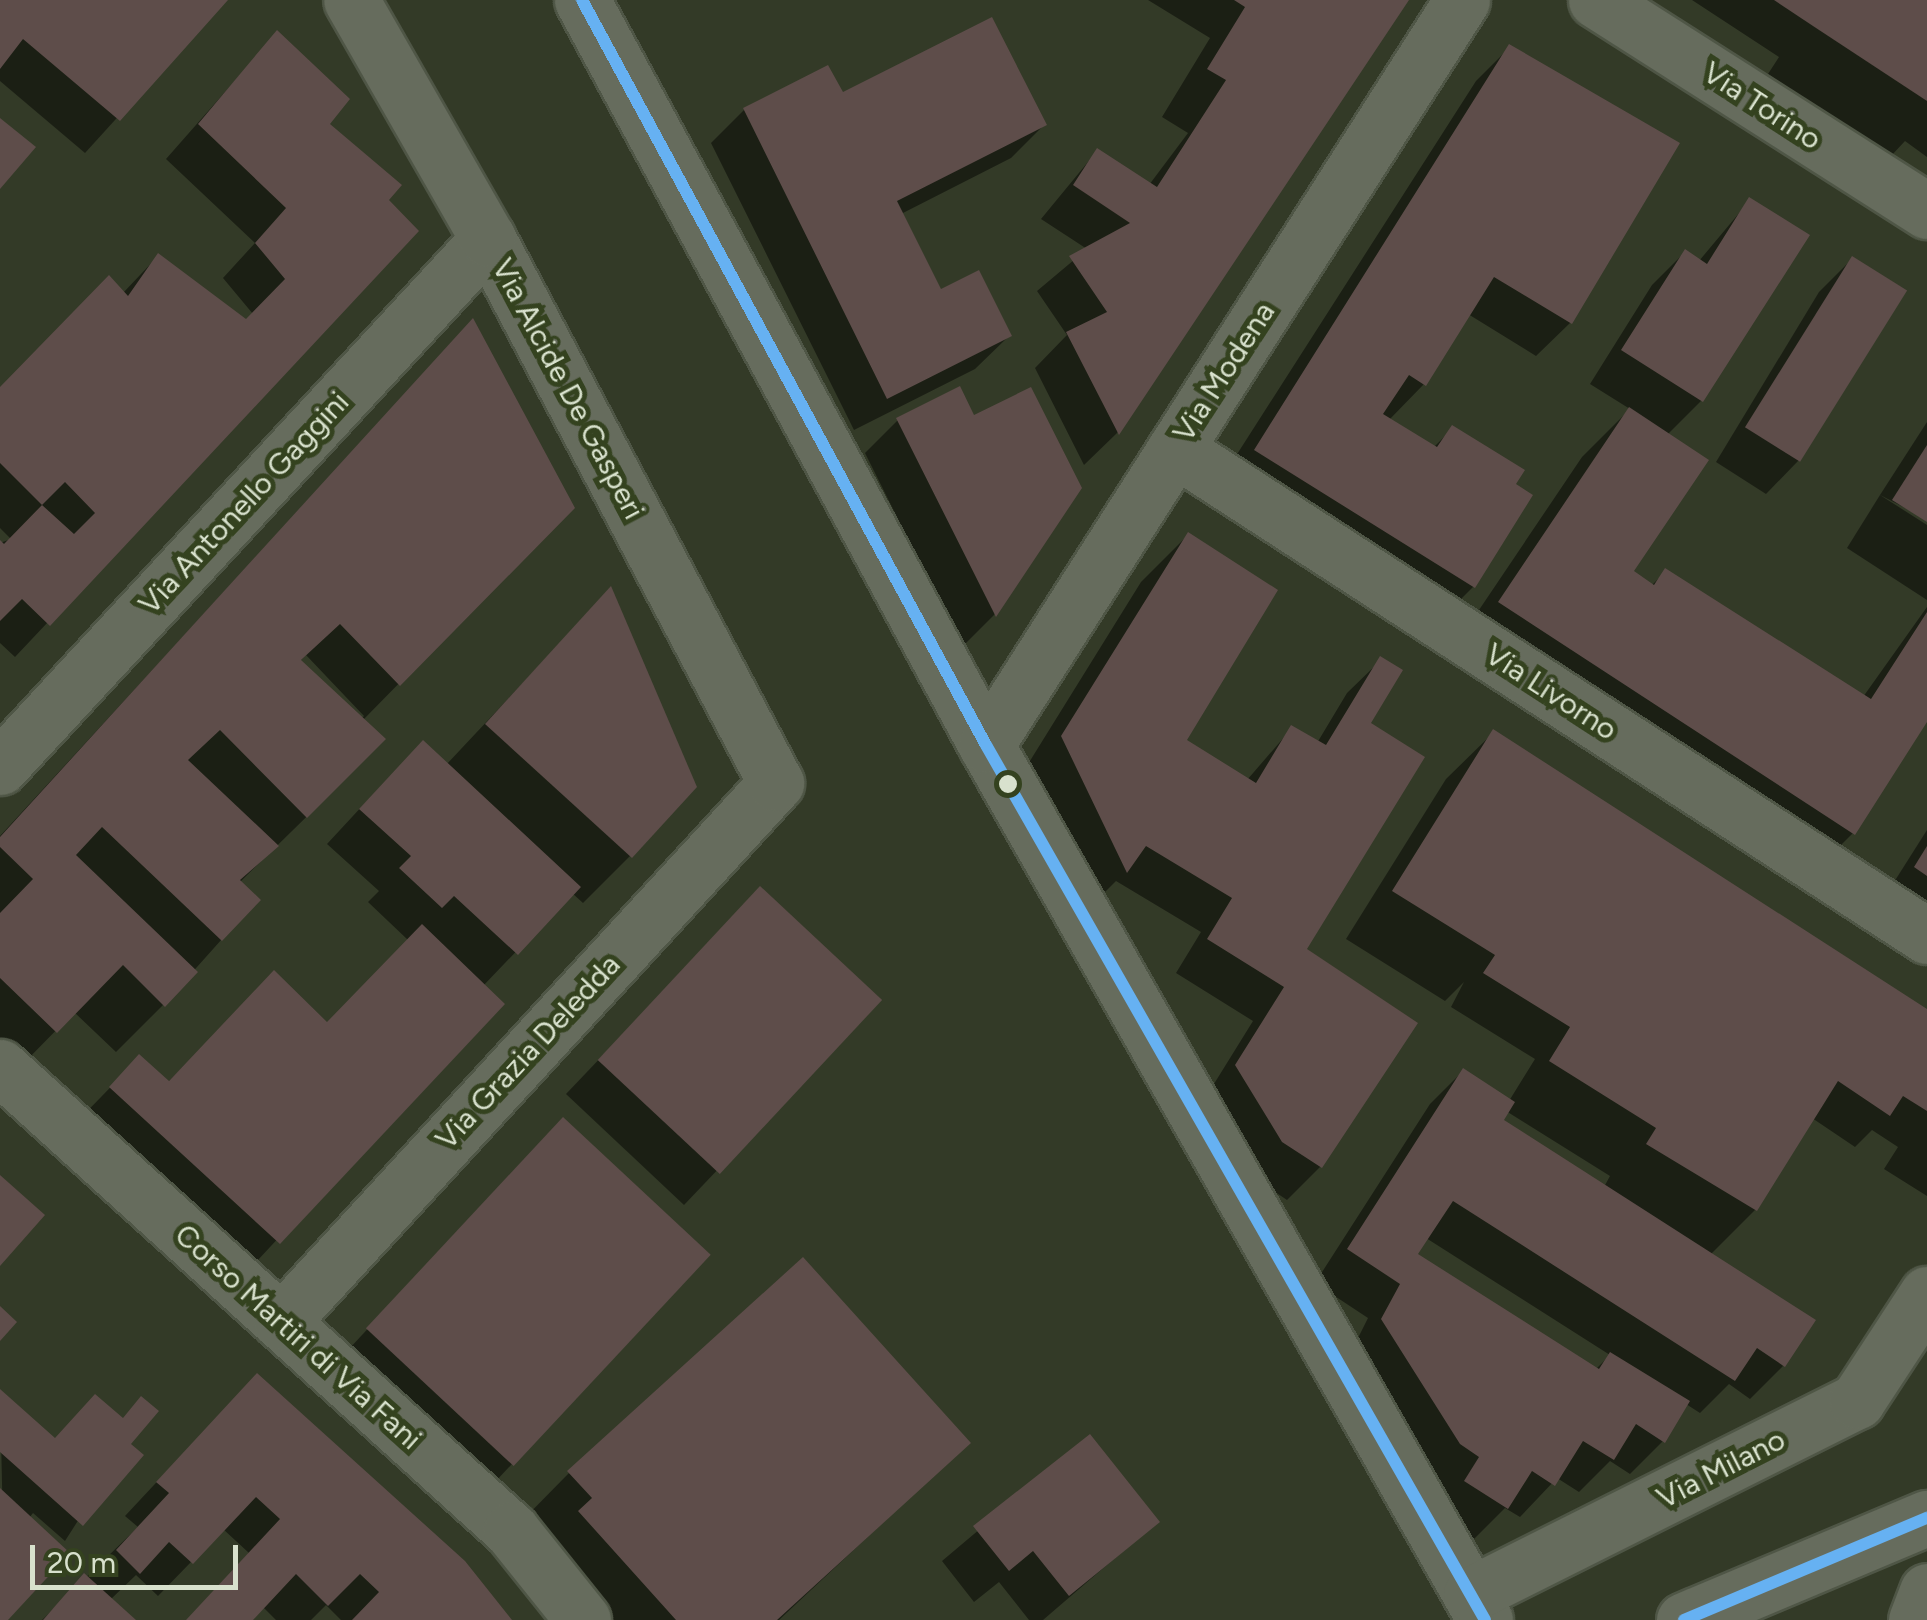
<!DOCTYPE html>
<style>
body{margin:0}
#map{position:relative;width:1927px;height:1620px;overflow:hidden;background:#333a27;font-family:Figtree,sans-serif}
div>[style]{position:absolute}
.shadow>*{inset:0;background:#0007}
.building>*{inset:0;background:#5e4d4a;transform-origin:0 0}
.roads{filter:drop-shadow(2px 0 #4f5646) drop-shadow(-2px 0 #4f5646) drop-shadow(0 2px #4f5646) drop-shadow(0 -2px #4f5646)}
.minor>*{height:55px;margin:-27.5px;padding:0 27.5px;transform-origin:27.5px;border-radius:27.5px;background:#666c5d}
.bus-1>*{height:12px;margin:-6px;padding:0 6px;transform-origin:6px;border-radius:6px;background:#66b1f2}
.dots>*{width:28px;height:28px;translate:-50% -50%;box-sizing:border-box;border:5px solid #34421f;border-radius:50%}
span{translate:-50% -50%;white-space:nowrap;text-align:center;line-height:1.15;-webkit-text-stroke:10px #34421f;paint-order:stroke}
.street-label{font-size:30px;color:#d8e1cd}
.scale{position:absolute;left:30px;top:1545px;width:208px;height:45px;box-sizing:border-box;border:5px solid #d8e1cd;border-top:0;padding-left:12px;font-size:30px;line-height:35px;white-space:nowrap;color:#d8e1cd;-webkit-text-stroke:8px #34421f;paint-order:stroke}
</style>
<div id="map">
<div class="shadow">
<i style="clip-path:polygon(0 0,224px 0,85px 153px,0 81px)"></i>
<i style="clip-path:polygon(1148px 0,1406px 0,1117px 433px,1084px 465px,1035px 368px,1067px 335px,1037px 291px,1087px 249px,1041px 219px,1097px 151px,1149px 185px,1188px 133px,1162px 117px,1210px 38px)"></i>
<i style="clip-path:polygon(1692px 0,1927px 0,1927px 157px,1905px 141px,1891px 156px,1768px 74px,1779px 57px)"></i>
<i style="clip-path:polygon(277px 33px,327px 124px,398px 185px,164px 499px,15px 657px,0 643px,0 543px,11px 539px,0 528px,0 388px,123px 293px,158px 256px,246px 322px,253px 314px,223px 278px,255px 243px,166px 159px)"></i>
<i style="clip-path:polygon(1509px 48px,1676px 144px,1570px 323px,1536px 356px,1468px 314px,1424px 384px,1389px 420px,1433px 448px,1453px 428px,1473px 587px,1426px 634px,1209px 498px,1476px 81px)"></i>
<i style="clip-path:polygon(841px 96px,1044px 125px,1011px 158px,901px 214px,940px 292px,1009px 336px,975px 369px,854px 430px,711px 143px,744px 110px)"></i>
<i style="clip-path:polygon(1750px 200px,1701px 401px,1667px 435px,1631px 571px,1651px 586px,1666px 571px,1863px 697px,1927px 607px,1927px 717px,1853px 833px,1820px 866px,1452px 650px,1582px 457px,1630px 409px,1590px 384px,1652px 285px,1685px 252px,1699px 261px)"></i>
<i style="clip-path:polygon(1852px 259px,1799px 460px,1766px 494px,1716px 462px,1819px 292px)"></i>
<i style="clip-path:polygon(evenodd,472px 322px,572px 507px,363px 720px,342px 782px,239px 883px,257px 900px,163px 1005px,116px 1052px,74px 1012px,22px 1065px,0 1043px,0 836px,472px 322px,306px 655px,364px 716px,361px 719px,299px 662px,306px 655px)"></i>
<i style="clip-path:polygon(898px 420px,1079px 488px,994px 615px,962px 647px,865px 453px)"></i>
<i style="clip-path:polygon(1927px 422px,1927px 519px,1880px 495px)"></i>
<i style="clip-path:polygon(1880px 495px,1927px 525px,1927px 600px,1847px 548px)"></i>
<i style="clip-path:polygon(1188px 535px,1184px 741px,1247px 780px,1292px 728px,1317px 743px,1347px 693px,1381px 660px,1304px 950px,1320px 1167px,1287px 1200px,1250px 1175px,1204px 1100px,1253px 1021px,1176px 973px,1201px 932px,1116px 881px,1079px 918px,1015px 785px,1141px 582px)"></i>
<i style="clip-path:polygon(610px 590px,630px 856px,583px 903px,572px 893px,483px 986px,378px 1131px,231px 1289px,64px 1135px,139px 1058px,167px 1083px,274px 974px,326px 1025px,408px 940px,368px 902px,379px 891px,327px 844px,390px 776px,446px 765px)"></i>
<i style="clip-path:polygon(evenodd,1494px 732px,1927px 1012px,1927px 1196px,1884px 1169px,1898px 1147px,1872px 1130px,1855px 1147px,1812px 1118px,1755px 1210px,1710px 1255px,1783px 1366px,1750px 1399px,1729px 1384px,1700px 1413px,1686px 1404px,1663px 1441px,1630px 1474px,1610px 1461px,1579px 1492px,1557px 1478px,1520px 1517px,1505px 1508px,1473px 1540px,1433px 1515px,1447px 1491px,1427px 1477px,1350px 1354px,1368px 1318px,1315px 1283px,1430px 1104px,1463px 1071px,1509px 1101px,1535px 1059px,1451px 1007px,1464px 982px,1445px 1001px,1346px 939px,1446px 779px,1494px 732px,1506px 1111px,1610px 1176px,1604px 1187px,1500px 1121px,1506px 1111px,1494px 732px,1426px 1238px,1610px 1355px,1595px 1370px,1415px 1255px,1426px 1238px)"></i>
<i style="clip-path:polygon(1927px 830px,1927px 924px,1882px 901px)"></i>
<i style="clip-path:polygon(879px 1000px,684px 1205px,566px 1094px,626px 1031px)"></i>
<i style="clip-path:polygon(531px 1153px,708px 1255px,480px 1498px,336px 1363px)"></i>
<i style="clip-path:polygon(0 1392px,54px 1440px,95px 1397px,127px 1444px,65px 1541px,33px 1513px,29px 1518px,5px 1620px)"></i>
<i style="clip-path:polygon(224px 1410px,508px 1620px,341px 1620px,326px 1605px,311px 1620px,276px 1620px,262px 1606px,249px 1620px,187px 1620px,249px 1553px,223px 1529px,158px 1596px,136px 1575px,110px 1600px,131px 1620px,42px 1620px,138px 1527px,125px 1516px)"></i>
<i style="clip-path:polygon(1089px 1437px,1157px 1522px,1043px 1620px,1029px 1620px,999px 1582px,974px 1602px,942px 1561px)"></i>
<i style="clip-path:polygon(968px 1443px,779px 1620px,565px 1620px,511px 1532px,569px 1473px)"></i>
</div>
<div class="building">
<i style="clip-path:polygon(0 0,228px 0,120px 121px,23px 39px,0 69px)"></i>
<i style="clip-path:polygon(1234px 0,1409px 0,1119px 435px,1066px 332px,1107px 312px,1069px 256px,1130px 223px,1073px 185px,1097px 148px,1157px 187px,1226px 80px,1207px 69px,1245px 7px)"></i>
<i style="clip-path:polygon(1774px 0,1927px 0,1927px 101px,1813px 26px)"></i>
<i style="clip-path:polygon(992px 17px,1047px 125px,897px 201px,941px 289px,979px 270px,1012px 336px,887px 399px,743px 108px,828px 65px,843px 92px)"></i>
<i style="clip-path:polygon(277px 30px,350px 99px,330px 124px,402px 185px,389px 200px,419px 231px,50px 626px,22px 599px,0 621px,0 540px,4px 544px,42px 505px,74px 534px,95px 513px,65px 482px,42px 505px,0 463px,0 387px,109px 275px,128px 296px,158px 253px,246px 319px,285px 279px,255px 243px,286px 208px,198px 124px)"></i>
<i style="clip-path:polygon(1509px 44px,1680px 143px,1572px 324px,1494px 277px,1426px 386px,1409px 375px,1383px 414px,1437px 447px,1452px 425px,1525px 470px,1516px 484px,1533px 495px,1475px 588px,1254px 450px)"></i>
<i style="clip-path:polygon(0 118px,36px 147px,0 189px)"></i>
<i style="clip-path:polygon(1749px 197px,1810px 235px,1703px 402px,1621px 350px,1685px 249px,1707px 264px)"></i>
<i style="left:1852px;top:256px;width:65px;height:202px;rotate:32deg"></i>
<i style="clip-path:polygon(473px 318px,575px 508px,400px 686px,340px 624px,301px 660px,386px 739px,307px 818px,220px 730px,188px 760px,279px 846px,240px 880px,261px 900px,222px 941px,102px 827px,76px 855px,198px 972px,165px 1007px,123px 965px,57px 1033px,0 978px,0 913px,33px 879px,0 847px,0 837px)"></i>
<i style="clip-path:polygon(960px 386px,974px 415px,1031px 387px,1082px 488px,996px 617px,896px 418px)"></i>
<i style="clip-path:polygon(1629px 407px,1709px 460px,1634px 571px,1654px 585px,1665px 568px,1871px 699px,1927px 612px,1927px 722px,1855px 835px,1498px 602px)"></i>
<i style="clip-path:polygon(1927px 445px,1927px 522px,1892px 500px)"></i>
<i style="clip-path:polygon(1188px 532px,1278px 590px,1187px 740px,1256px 783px,1291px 725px,1326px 745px,1380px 656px,1403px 670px,1371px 723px,1425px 757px,1307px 949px,1418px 1023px,1322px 1168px,1282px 1142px,1235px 1065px,1284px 987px,1207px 939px,1232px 898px,1146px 846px,1127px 873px,1061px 736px)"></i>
<i style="clip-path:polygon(611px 586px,697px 787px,632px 858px,485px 724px)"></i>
<i style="clip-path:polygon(1493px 729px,1927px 1009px,1927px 1111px,1903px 1096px,1890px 1116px,1838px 1081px,1757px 1211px,1646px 1144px,1656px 1128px,1549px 1061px,1570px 1027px,1483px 973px,1495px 955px,1392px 891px)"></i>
<i style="clip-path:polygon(423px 740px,581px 887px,518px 955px,454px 896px,442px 908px,399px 868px,411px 856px,359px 809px)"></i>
<i style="clip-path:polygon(1927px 846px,1927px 876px,1914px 867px)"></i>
<i style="left:760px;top:886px;width:167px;height:238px;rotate:43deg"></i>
<i style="clip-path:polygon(422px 924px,505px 1004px,280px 1244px,109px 1087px,139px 1054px,169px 1081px,274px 970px,327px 1022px)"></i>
<i style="clip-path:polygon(1463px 1068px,1515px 1102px,1504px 1120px,1816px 1320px,1785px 1367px,1757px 1348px,1735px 1381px,1453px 1201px,1418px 1254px,1599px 1369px,1610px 1352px,1690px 1401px,1665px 1443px,1636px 1424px,1614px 1460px,1583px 1441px,1555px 1486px,1532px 1471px,1508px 1509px,1464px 1481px,1479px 1457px,1460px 1444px,1381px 1319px,1400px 1284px,1347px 1249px)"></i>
<i style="left:563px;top:1117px;width:202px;height:289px;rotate:43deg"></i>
<i style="clip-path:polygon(0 1175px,45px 1215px,0 1266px)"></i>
<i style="clip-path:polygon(803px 1257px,971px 1443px,777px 1620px,676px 1620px,578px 1511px,592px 1498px,567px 1471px)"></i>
<i style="clip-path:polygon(0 1306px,17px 1322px,0 1341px)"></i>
<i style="clip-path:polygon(257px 1373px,465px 1561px,512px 1620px,352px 1620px,379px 1592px,360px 1574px,328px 1606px,296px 1574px,253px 1620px,186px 1620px,280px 1519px,256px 1497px,193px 1564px,169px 1542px,140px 1574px,116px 1550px,169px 1493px,156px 1482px)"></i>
<i style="clip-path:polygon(0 1389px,55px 1438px,95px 1394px,123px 1418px,141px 1396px,159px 1411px,131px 1444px,144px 1455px,83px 1526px,0 1452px)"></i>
<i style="clip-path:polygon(1090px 1434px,1160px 1522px,1069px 1596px,1033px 1551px,1009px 1571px,973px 1526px)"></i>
<i style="clip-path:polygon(0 1488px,70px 1553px,8px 1620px,0 1620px)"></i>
<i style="clip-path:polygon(84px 1573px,136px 1620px,43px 1620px)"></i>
</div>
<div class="roads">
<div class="minor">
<i style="left:582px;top:0;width:847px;rotate:61.53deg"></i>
<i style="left:986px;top:745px;width:1007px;rotate:60.3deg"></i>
<i style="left:1596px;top:0;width:393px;rotate:32.5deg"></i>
<i style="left:1175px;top:449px;width:896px;rotate:32.93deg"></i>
<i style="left:986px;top:745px;width:884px;rotate:-57.42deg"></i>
<i style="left:0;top:767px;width:719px;rotate:-47.25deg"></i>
<i style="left:0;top:1067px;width:690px;rotate:42.18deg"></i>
<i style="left:511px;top:1530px;width:115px;rotate:51.3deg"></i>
<i style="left:281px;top:1322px;width:732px;rotate:-47.44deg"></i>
<i style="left:776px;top:783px;width:616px;rotate:-117.9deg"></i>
<i style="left:488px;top:239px;width:275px;rotate:-119.8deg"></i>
<i style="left:1471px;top:1594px;width:432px;rotate:-26.6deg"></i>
<i style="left:1857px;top:1401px;width:128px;rotate:-56.8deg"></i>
<i style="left:1684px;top:1620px;width:264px;rotate:-22.8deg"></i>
<i style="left:1916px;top:1620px;width:31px;rotate:-69deg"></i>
</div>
</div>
<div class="bus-1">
<i style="left:582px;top:0;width:847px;rotate:61.53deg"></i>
<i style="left:986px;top:745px;width:1007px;rotate:60.3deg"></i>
<i style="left:1684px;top:1620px;width:264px;rotate:-22.8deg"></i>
</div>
<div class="dots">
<i style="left:1008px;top:784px;background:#d8e1cd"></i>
</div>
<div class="street-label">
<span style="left:1762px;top:106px;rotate:33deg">Via Torino</span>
<span style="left:1224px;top:372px;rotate:-57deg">Via Modena</span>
<span style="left:568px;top:389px;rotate:62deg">Via Alcide De Gasperi</span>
<span style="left:244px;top:503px;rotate:-47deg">Via Antonello Gaggini</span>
<span style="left:1551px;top:692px;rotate:33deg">Via Livorno</span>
<span style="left:528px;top:1052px;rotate:-47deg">Via Grazia Deledda</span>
<span style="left:298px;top:1337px;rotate:42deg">Corso Martiri di Via Fani</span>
<span style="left:1721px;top:1469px;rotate:-27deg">Via Milano</span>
</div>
<div class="scale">20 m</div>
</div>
